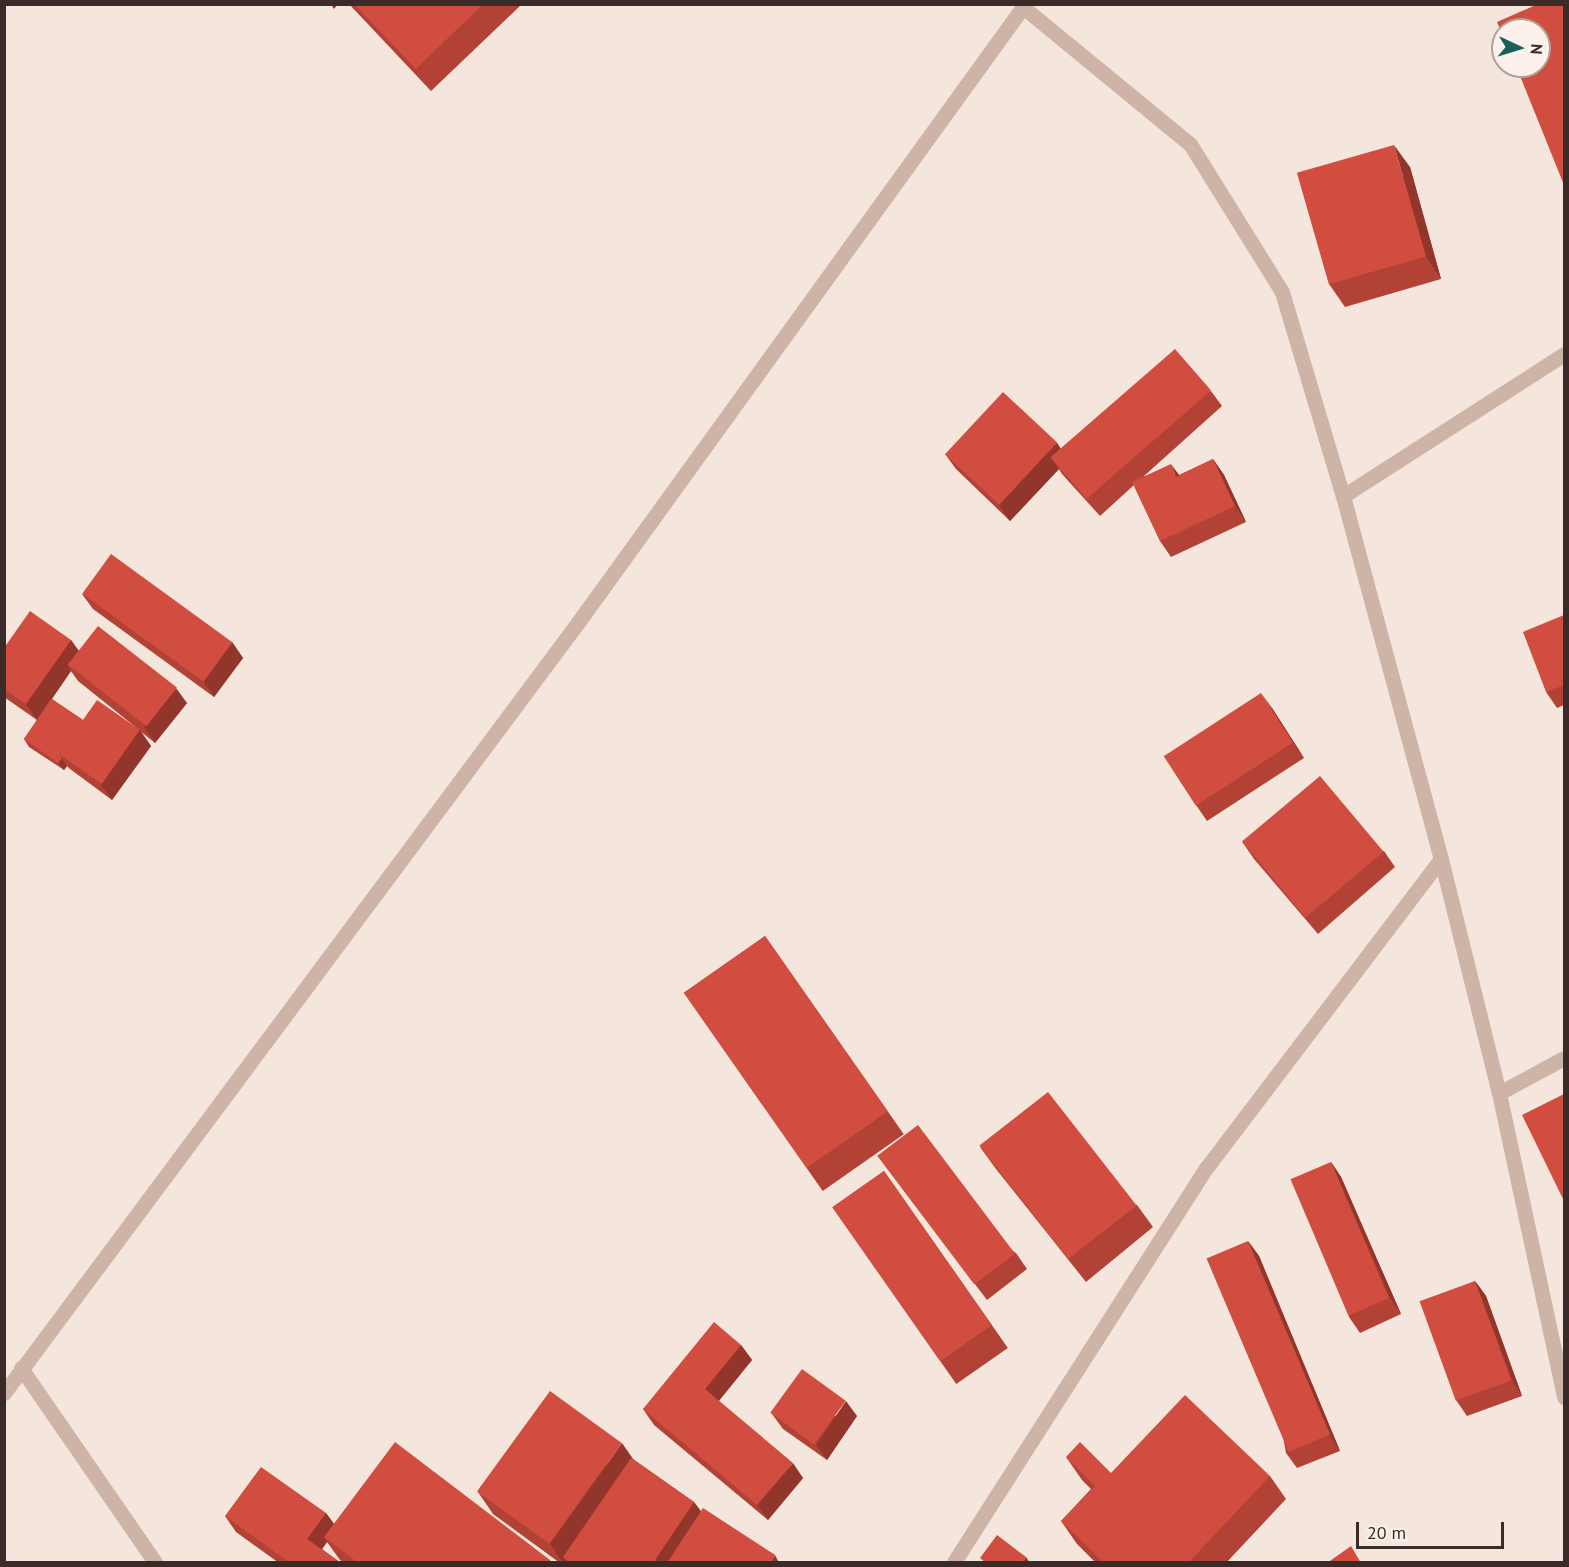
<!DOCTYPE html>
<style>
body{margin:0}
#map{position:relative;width:1569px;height:1567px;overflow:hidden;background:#f5e6dd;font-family:"PT Sans",sans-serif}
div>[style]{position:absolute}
.minor>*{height:15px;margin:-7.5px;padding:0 7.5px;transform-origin:7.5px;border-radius:7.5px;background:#ceb3a7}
.tertiary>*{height:15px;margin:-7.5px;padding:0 7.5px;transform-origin:7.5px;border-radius:7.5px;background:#ceb3a7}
.wall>*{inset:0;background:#b34236;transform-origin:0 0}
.shaded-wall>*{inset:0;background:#92362c}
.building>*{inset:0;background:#d04d3f;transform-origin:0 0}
span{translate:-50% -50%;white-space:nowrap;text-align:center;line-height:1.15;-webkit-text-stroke:4.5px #fbf1ea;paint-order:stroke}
.frame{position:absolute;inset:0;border:6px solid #3a2b28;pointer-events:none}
.north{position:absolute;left:1491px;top:18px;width:60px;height:60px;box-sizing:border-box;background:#fbf1ea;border:2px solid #aea29c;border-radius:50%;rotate:94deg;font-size:16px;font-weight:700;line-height:24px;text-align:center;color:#3a2b28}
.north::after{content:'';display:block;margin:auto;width:21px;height:27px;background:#1a605a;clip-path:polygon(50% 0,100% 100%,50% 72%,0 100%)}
.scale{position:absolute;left:1356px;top:1522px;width:148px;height:27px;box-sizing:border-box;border:3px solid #3a2b28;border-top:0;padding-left:8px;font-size:18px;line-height:21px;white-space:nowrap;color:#3a2b28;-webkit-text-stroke:4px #fbf1ea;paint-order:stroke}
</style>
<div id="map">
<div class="minor">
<i style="left:1023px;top:7px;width:216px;rotate:39.4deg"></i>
<i style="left:1190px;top:144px;width:174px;rotate:58.1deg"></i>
<i style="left:1282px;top:292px;width:213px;rotate:73.4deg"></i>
<i style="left:1343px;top:496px;width:376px;rotate:74.9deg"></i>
<i style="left:1441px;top:859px;width:241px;rotate:76.1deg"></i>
<i style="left:1499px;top:1093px;width:311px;rotate:77.9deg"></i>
<i style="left:1343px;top:496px;width:263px;rotate:-32.7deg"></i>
<i style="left:1499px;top:1093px;width:74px;rotate:-28.3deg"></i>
<i style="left:21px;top:1368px;width:236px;rotate:55.4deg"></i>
<i style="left:954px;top:1562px;width:469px;rotate:-57.4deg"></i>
<i style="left:1207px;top:1167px;width:387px;rotate:-52.8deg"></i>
</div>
<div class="tertiary">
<i style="left:4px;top:1393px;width:963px;rotate:-53.32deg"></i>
<i style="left:579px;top:621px;width:761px;rotate:-54.14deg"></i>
</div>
<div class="wall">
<i style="clip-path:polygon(349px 4px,522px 4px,431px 91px)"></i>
<i style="clip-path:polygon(1410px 167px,1441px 279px,1345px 307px,1329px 284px)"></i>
<i style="clip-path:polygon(1211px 391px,1222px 406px,1144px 476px,1179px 475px,1213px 459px,1224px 475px,1246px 522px,1171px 557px,1160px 541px,1134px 485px,1100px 516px,1062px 474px,1059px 469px,1010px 521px,956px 469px,945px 454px,1057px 443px,1061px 450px)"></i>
<i style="clip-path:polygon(82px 594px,232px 642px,243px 658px,214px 697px,93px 609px)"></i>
<i style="clip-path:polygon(1564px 615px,1564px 705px,1557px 708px,1546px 692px)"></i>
<i style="clip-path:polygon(evenodd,71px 640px,79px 651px,187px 703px,155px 743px,140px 731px,151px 746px,112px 800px,70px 769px,67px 766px,64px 770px,29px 747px,24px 739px,37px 720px,4px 697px,4px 648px,71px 640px,71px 671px,78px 681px,138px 729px,83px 720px,52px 699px,71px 671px)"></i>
<i style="clip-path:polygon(1272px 708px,1304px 758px,1207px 821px,1196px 805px)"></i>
<i style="clip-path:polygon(1243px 843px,1384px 851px,1395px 867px,1318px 934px,1254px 859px)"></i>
<i style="left:765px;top:936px;width:242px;height:99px;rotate:55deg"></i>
<i style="clip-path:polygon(980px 1147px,1137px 1205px,1153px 1227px,1086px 1282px,996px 1169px)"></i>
<i style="clip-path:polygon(878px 1156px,1016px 1253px,1027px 1269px,987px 1300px)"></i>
<i style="clip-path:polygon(1331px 1162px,1341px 1177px,1401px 1314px,1360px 1333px,1349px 1317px)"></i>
<i style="left:884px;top:1171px;width:216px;height:63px;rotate:55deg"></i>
<i style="clip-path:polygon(1248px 1241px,1259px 1256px,1340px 1451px,1297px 1468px,1286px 1453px)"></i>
<i style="clip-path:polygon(1475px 1281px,1486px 1296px,1522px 1396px,1467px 1416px,1456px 1400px)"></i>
<i style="clip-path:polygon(741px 1345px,752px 1360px,719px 1401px,803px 1478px,768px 1520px,654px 1425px,643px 1409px)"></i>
<i style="clip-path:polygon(772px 1414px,857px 1416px,827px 1460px,783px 1429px)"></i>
<i style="clip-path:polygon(1066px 1457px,1111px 1473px,1270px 1476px,1286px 1499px,1226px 1563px,1096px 1563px,1077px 1544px,1061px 1521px,1091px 1489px,1082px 1480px)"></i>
<i style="clip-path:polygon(633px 1459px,694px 1502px,701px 1511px,775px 1555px,560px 1563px,493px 1514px,478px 1492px)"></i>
<i style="clip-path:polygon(326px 1513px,334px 1524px,550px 1560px,552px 1563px,344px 1563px,340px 1560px,327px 1542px,322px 1549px,341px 1563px,279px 1563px,236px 1532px,225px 1516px)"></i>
</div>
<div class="shaded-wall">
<i style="clip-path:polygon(331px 4px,338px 4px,334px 9px)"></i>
<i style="clip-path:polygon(1394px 145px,1410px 167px,1441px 279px,1426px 257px)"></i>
<i style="clip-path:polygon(1057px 443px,1068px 459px,1052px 459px,1059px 469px,1010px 521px,999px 505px)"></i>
<i style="clip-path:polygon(1213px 459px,1224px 475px,1246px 522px,1235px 506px)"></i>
<i style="clip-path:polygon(1171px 464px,1182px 479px,1176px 477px)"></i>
<i style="clip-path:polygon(71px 640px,82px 656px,68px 665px,71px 671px,37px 720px,26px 704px)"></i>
<i style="clip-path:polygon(232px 642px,243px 658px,214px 697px,203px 681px)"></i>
<i style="clip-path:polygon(176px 688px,187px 703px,155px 743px,144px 727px)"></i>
<i style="clip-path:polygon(1261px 693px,1272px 708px,1304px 758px,1293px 743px)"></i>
<i style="clip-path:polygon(140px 730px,151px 746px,112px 800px,101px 785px)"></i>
<i style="clip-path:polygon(62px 758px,67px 766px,64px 770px,58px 763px)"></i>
<i style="clip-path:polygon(1331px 1162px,1341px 1177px,1401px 1314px,1390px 1298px)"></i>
<i style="clip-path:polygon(1248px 1241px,1259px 1256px,1340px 1451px,1329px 1435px)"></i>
<i style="clip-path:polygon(1475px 1281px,1486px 1296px,1522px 1396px,1512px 1380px)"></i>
<i style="clip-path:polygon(741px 1345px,752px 1360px,715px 1405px,705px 1389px)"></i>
<i style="clip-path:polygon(846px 1401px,857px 1416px,827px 1460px,816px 1445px)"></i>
<i style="clip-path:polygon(622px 1443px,638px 1466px,563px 1557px,567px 1563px,563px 1563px,550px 1544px)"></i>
<i style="clip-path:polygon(793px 1463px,803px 1478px,768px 1520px,757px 1505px)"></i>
<i style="clip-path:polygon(694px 1502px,705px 1518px,674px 1563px,653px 1563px)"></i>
<i style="clip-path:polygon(326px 1513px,337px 1528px,324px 1537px,327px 1542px,318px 1555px,307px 1539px)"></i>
<i style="clip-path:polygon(775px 1555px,779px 1563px,770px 1563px)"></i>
<i style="clip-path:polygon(1026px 1557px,1030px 1563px,1022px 1563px)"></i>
</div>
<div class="building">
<i style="clip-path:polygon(354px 4px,483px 4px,416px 69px)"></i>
<i style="clip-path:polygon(1538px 4px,1564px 4px,1564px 185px,1516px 66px,1539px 66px,1539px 30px,1503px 30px,1503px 36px,1497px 22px)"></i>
<i style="left:1394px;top:145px;width:116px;height:101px;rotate:74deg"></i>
<i style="left:1175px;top:349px;width:55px;height:165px;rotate:49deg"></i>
<i style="left:1003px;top:392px;width:74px;height:85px;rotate:43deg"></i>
<i style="clip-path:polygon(1213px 459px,1235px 506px,1160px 541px,1132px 482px,1171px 464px,1176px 477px)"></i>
<i style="left:111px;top:554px;width:150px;height:49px;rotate:36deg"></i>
<i style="clip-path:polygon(30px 611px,71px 640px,26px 704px,4px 689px,4px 648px)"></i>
<i style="clip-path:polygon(1564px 615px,1564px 685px,1546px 692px,1523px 632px)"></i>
<i style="left:98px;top:626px;width:100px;height:49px;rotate:38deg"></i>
<i style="left:1261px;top:693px;width:59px;height:116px;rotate:57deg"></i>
<i style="clip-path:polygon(51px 699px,83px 720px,59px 754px,62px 758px,58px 763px,24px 739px)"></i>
<i style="left:97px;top:700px;width:52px;height:66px;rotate:35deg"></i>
<i style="left:1320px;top:776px;width:99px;height:102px;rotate:50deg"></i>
<i style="left:765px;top:936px;width:214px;height:99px;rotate:55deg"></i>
<i style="left:1048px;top:1092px;width:144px;height:87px;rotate:52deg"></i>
<i style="clip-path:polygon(1564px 1094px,1564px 1201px,1522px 1115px)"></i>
<i style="left:918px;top:1125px;width:161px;height:51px;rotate:53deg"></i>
<i style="left:1331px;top:1162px;width:148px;height:44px;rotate:67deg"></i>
<i style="left:884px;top:1171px;width:188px;height:63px;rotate:55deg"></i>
<i style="left:1248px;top:1241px;width:210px;height:45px;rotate:67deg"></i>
<i style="left:1475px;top:1281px;width:106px;height:59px;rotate:70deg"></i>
<i style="clip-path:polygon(714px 1322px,741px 1345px,705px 1389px,793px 1463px,757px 1505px,643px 1409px)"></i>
<i style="left:802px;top:1369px;width:54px;height:54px;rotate:36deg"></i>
<i style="left:550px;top:1391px;width:89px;height:124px;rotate:36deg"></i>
<i style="clip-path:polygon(1185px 1395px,1270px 1476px,1188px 1563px,1104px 1563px,1061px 1521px,1095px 1486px,1066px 1457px,1080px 1442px,1111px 1473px)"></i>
<i style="clip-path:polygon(395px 1442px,550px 1560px,548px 1563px,358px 1563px,324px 1537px)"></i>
<i style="clip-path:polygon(631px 1458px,694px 1502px,653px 1563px,571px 1563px,563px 1557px)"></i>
<i style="clip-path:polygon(261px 1467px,326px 1513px,307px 1539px,341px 1563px,290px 1563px,225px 1516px)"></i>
<i style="clip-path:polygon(703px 1508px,775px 1555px,770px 1563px,667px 1563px)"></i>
<i style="clip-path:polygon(997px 1535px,1026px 1557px,1022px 1563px,986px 1563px,980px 1558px)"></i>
<i style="clip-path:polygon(1351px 1546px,1361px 1563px,1327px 1563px)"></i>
</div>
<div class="frame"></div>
<div class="north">N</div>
<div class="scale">20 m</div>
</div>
